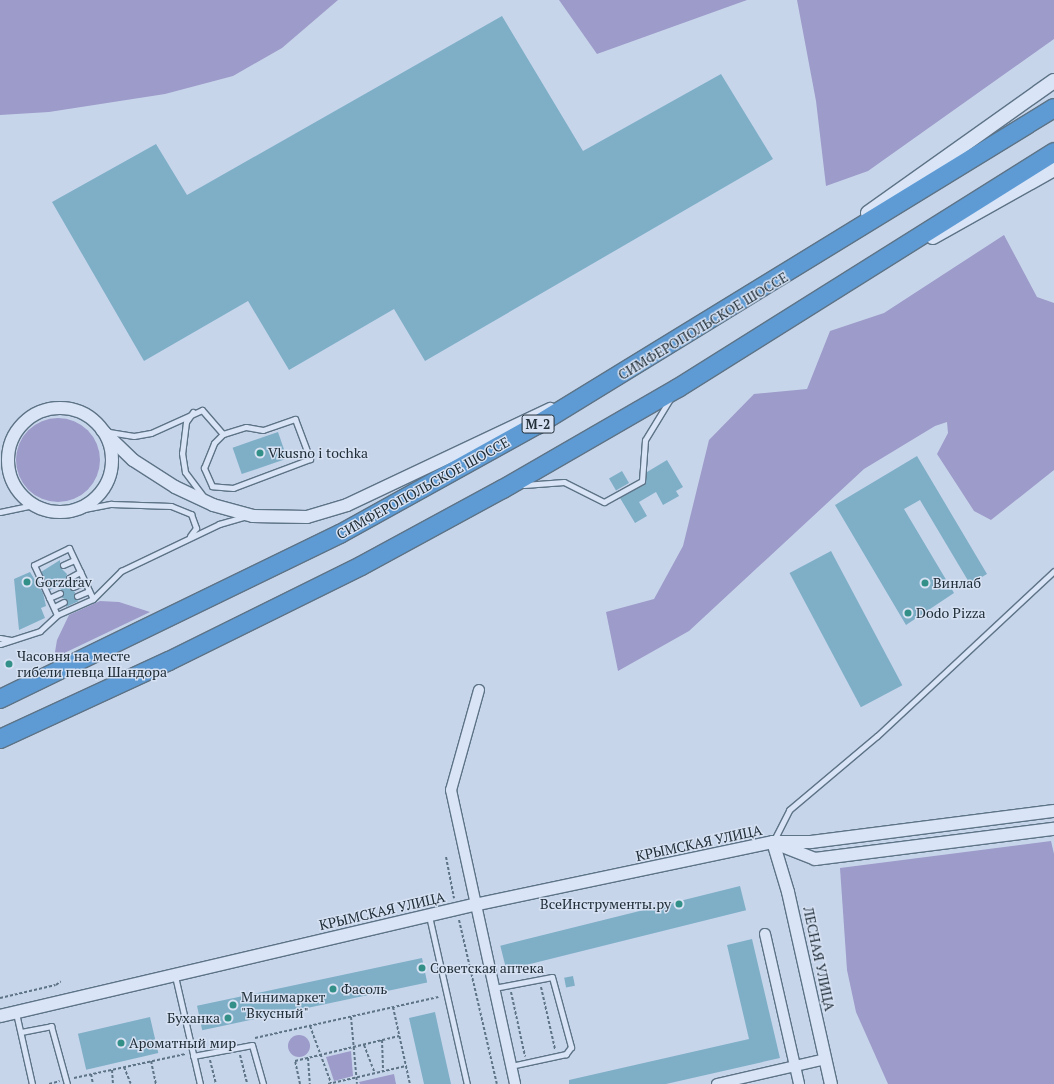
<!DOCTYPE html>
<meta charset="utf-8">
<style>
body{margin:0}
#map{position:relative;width:1054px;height:1084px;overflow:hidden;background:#c7d5eb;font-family:"PT Serif",serif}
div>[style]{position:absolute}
.green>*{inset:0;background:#9d9bc9}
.round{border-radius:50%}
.building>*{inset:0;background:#7fafc7;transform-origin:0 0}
.path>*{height:2px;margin-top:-1px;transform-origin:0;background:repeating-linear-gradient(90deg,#5d7386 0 3px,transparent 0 5px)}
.roads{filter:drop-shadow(1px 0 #5d7386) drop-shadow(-1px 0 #5d7386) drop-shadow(0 1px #5d7386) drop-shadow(0 -1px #5d7386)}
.service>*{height:5px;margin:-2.5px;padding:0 2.5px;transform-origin:2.5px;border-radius:2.5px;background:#dae4f7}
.minor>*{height:10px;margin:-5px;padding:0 5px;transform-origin:5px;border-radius:5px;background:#dae4f7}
.tertiary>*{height:12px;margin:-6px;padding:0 6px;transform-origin:6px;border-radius:6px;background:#dae4f7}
.tertiary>.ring{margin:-6px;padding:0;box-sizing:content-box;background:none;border:12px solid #dae4f7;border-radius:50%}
.secondary>*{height:14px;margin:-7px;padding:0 7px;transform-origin:7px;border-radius:7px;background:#dae4f7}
.motorway>*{height:18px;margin:-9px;padding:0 9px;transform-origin:9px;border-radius:9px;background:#5e9bd4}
.dots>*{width:11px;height:11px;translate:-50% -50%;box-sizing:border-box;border:2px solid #d6e1f3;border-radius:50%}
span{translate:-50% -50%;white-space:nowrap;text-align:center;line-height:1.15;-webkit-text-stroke:3px #d6e1f3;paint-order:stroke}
.shield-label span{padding:1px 3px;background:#d6e1f3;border:1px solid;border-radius:3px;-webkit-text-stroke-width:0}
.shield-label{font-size:13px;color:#202e37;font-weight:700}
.street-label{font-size:14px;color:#202e37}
.poi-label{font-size:14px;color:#202e37}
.left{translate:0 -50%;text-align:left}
.right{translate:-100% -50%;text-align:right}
</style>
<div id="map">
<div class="green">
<i style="clip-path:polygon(0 0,338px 0,282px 48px,233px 76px,165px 94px,49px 112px,0 115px)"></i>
<i style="clip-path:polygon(559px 0,747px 0,597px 54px)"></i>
<i style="clip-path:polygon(797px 0,1054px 0,1054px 39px,868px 171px,826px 186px,816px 101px)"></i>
<i style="clip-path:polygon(1004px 235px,1037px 297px,1054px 303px,1054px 470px,991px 520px,974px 511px,937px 454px,948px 433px,947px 422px,935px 426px,864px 469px,689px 631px,618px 671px,606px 612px,654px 599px,683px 546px,709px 440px,754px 394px,807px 389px,830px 331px,884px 313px)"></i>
<i class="round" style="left:16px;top:418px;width:84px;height:84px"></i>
<i style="clip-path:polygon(100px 601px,119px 602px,150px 612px,54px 658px,57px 640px,69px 615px)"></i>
<i style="clip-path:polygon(1051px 841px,1054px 854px,1054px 1084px,888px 1084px,856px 1012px,847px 970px,840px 868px)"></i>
<i class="round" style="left:288px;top:1035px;width:22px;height:22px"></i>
<i style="clip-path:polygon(351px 1051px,353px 1076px,334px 1081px,326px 1057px)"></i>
<i style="clip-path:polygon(394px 1074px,396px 1084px,360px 1084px,359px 1082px)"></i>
</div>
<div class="building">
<i style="clip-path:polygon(502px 16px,583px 151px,721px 74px,773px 159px,425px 361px,394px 309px,289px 370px,248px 301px,144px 361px,52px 202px,156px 144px,187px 195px)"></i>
<i style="left:278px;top:432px;width:28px;height:48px;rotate:71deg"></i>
<i style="clip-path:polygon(917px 456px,987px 574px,970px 584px,920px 500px,904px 509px,954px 593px,906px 625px,835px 505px)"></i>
<i style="clip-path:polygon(667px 460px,683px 487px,676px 491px,679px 496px,663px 505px,656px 492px,639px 502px,647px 516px,635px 523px,620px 498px,644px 484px,647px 472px)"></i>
<i style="left:622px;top:471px;width:14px;height:15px;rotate:60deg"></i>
<i style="left:831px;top:551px;width:152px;height:47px;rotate:62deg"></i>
<i style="clip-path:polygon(60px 560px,60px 567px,67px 574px,65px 580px,71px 583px,70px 589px,75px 592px,74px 598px,79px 601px,66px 607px,68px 601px,61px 597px,63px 591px,57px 587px,50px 590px,41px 572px)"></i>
<i style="clip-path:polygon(30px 572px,43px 593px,46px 606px,41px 608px,45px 618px,19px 630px,14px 579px)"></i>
<i style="left:740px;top:886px;width:25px;height:247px;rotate:76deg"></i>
<i style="clip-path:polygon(752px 939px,780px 1058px,666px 1084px,569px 1084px,569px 1080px,749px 1039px,727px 945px)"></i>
<i style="left:422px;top:958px;width:25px;height:230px;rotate:78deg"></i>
<i style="left:573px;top:976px;width:10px;height:9px;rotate:79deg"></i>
<i style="clip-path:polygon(435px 1012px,440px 1035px,451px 1084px,424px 1084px,409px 1018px)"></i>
<i style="left:150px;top:1017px;width:37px;height:74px;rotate:77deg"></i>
</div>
<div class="path">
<i style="left:446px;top:857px;width:42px;rotate:79deg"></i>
<i style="left:459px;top:920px;width:168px;rotate:77deg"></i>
<i style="left:541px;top:987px;width:64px;rotate:77.3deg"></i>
<i style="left:511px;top:992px;width:66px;rotate:77.7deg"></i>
<i style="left:0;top:998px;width:57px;rotate:-13.1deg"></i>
<i style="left:56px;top:985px;width:6px;rotate:-39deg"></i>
<i style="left:393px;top:1007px;width:79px;rotate:77.6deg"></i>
<i style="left:351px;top:1017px;width:67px;rotate:84.9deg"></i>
<i style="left:310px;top:1026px;width:61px;rotate:69.8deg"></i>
<i style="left:255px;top:1038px;width:188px;rotate:-12.6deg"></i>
<i style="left:382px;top:1040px;width:31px;rotate:88deg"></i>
<i style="left:364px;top:1045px;width:30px;rotate:69deg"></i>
<i style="left:240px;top:1055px;width:30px;rotate:76deg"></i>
<i style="left:308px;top:1058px;width:26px;rotate:86deg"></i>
<i style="left:210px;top:1060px;width:25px;rotate:76deg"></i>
<i style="left:151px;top:1061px;width:24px;rotate:78deg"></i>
<i style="left:124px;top:1067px;width:18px;rotate:68deg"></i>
<i style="left:112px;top:1070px;width:14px;rotate:86deg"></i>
<i style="left:91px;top:1074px;width:10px;rotate:79deg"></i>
<i style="left:74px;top:1078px;width:114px;rotate:-12.2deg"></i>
<i style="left:49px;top:1084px;width:11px;rotate:-15deg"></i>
<i style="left:300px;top:1084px;width:24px;rotate:-102deg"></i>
<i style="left:295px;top:1061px;width:107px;rotate:-13.5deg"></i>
<i style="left:328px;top:1084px;width:80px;rotate:-13deg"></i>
</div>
<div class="roads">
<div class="service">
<i style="left:193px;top:412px;width:12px;rotate:125deg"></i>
<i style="left:186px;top:422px;width:31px;rotate:97deg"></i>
<i style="left:182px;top:453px;width:19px;rotate:81deg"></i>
<i style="left:185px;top:472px;width:31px;rotate:53deg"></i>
<i style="left:295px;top:419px;width:43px;rotate:69.4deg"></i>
<i style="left:310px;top:459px;width:82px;rotate:159.4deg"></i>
<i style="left:233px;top:488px;width:21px;rotate:-175deg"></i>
<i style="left:212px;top:486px;width:20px;rotate:-114deg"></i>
<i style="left:204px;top:468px;width:27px;rotate:-68deg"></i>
<i style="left:214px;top:443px;width:13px;rotate:-45deg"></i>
<i style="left:223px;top:434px;width:24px;rotate:-17deg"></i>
<i style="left:246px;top:427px;width:17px;rotate:10deg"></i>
<i style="left:263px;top:430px;width:34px;rotate:-19deg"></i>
<i style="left:109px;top:432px;width:25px;rotate:9deg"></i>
<i style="left:134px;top:436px;width:17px;rotate:-10deg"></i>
<i style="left:151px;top:433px;width:56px;rotate:-24.3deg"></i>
<i style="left:202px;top:410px;width:32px;rotate:49deg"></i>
<i style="left:524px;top:485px;width:40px;rotate:-4.3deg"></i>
<i style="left:564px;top:482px;width:45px;rotate:26.6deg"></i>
<i style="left:604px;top:502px;width:43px;rotate:-28.9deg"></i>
<i style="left:642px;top:481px;width:41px;rotate:-85.8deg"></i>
<i style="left:645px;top:440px;width:48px;rotate:-58.6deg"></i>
<i style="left:74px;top:511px;width:38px;rotate:-11deg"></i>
<i style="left:111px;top:504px;width:60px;rotate:1.9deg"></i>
<i style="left:171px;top:506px;width:22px;rotate:22deg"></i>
<i style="left:191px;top:514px;width:15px;rotate:70deg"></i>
<i style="left:196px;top:528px;width:10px;rotate:127deg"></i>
<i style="left:0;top:512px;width:34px;rotate:-12deg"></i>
<i style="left:63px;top:565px;width:12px;rotate:-24deg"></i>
<i style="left:69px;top:578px;width:13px;rotate:-29deg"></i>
<i style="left:73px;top:587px;width:13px;rotate:-23deg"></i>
<i style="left:77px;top:596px;width:13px;rotate:-23deg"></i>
<i style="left:49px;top:598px;width:12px;rotate:-24deg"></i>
<i style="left:54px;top:607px;width:11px;rotate:-27deg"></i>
<i style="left:57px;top:615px;width:55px;rotate:-114.7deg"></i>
<i style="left:34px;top:565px;width:39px;rotate:-26deg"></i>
<i style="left:69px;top:548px;width:56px;rotate:64.8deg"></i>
<i style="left:0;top:638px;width:11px;rotate:10deg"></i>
<i style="left:0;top:644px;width:42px;rotate:-18deg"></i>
<i style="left:40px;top:631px;width:23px;rotate:-43deg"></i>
<i style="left:57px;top:615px;width:39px;rotate:-24deg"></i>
<i style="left:93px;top:599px;width:40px;rotate:-45deg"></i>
<i style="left:121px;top:571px;width:109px;rotate:-25.6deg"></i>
<i style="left:219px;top:524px;width:26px;rotate:-16deg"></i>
<i style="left:773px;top:842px;width:36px;rotate:-63deg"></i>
<i style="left:789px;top:810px;width:115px;rotate:-40.1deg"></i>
<i style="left:877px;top:736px;width:242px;rotate:-43deg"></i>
<i style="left:429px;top:916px;width:172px;rotate:77.3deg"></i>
<i style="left:175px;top:976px;width:111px;rotate:77deg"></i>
<i style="left:494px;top:988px;width:59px;rotate:-10.7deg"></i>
<i style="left:552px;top:977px;width:73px;rotate:74.8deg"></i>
<i style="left:571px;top:1047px;width:9px;rotate:126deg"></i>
<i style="left:566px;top:1054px;width:56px;rotate:167.7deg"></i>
<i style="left:16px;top:1013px;width:73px;rotate:77.3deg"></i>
<i style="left:21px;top:1032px;width:31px;rotate:-11deg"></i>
<i style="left:51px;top:1026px;width:60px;rotate:74.6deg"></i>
<i style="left:193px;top:1056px;width:60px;rotate:-10.6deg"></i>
<i style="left:252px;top:1045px;width:41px;rotate:74.2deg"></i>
</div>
<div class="minor">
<i style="left:479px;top:690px;width:104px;rotate:105.6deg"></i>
<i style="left:451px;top:790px;width:301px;rotate:77.7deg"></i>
<i style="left:765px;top:934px;width:154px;rotate:77.2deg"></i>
<i style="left:717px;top:1084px;width:111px;rotate:-13deg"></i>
</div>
<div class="tertiary">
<i class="ring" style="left:8px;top:408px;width:92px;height:92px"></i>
<i style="left:102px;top:430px;width:43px;rotate:44.1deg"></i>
<i style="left:133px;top:460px;width:50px;rotate:32.7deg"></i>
<i style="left:175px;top:487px;width:42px;rotate:25.3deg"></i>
<i style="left:213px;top:505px;width:41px;rotate:15.4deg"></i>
<i style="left:253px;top:516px;width:54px;rotate:1.1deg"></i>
<i style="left:307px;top:517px;width:42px;rotate:-16.7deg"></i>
<i style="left:347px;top:505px;width:225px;rotate:-25.3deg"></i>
<i style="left:773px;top:842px;width:52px;rotate:73.3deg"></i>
<i style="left:788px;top:892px;width:197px;rotate:77.4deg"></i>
<i style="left:777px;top:844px;width:41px;rotate:21.5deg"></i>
<i style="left:815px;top:859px;width:241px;rotate:-7.2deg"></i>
<i style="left:0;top:1016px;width:487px;rotate:-13.2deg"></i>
<i style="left:474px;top:905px;width:306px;rotate:-11.9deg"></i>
<i style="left:773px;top:842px;width:38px"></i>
<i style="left:811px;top:842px;width:245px;rotate:-7.3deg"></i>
</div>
<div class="secondary">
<i style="left:868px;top:213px;width:228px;rotate:-35.4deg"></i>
<i style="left:933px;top:237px;width:139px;rotate:-29.3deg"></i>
</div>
<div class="motorway">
<i style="left:0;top:699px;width:378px;rotate:-25.9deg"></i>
<i style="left:340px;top:534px;width:225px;rotate:-29deg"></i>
<i style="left:537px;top:425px;width:606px;rotate:-31.51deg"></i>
<i style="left:0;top:739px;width:186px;rotate:-24.8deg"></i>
<i style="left:169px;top:661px;width:214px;rotate:-26.3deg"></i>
<i style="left:361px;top:566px;width:162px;rotate:-28.5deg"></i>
<i style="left:503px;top:489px;width:202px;rotate:-30deg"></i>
<i style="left:678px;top:388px;width:444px;rotate:-32.1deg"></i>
</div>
</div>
<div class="dots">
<i style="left:260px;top:453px;background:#329088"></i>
<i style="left:27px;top:582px;background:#329088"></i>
<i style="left:925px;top:583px;background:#329088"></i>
<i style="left:908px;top:613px;background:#329088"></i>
<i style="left:9px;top:664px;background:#329088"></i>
<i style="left:679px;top:904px;background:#329088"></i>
<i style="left:422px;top:968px;background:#329088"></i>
<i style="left:333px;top:989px;background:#329088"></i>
<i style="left:233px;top:1005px;background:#329088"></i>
<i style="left:228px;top:1018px;background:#329088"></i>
<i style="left:121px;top:1043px;background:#329088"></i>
</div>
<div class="shield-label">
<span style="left:538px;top:424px">М-2</span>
</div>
<div class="street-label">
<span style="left:703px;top:326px;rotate:-31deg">СИМФЕРОПОЛЬСКОЕ ШОССЕ</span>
<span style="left:423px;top:488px;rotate:-29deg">СИМФЕРОПОЛЬСКОЕ ШОССЕ</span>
<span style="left:699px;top:843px;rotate:-12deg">КРЫМСКАЯ УЛИЦА</span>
<span style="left:382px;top:911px;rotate:-13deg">КРЫМСКАЯ УЛИЦА</span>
<span style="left:819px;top:959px;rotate:78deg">ЛЕСНАЯ УЛИЦА</span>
</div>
<div class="poi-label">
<span class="left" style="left:268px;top:453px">Vkusno i tochka</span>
<span class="left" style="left:35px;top:582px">Gorzdrav</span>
<span class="left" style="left:933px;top:583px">Винлаб</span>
<span class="left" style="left:916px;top:613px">Dodo Pizza</span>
<span class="left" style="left:17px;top:664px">Часовня на месте<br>гибели певца Шандора</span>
<span class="right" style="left:671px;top:904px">ВсеИнструменты.ру</span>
<span class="left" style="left:430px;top:968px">Советская аптека</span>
<span class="left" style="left:341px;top:989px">Фасоль</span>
<span class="left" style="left:241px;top:1005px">Минимаркет<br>"Вкусный"</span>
<span class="right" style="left:220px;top:1018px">Буханка</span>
<span class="left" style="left:129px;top:1043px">Ароматный мир</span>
</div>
</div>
